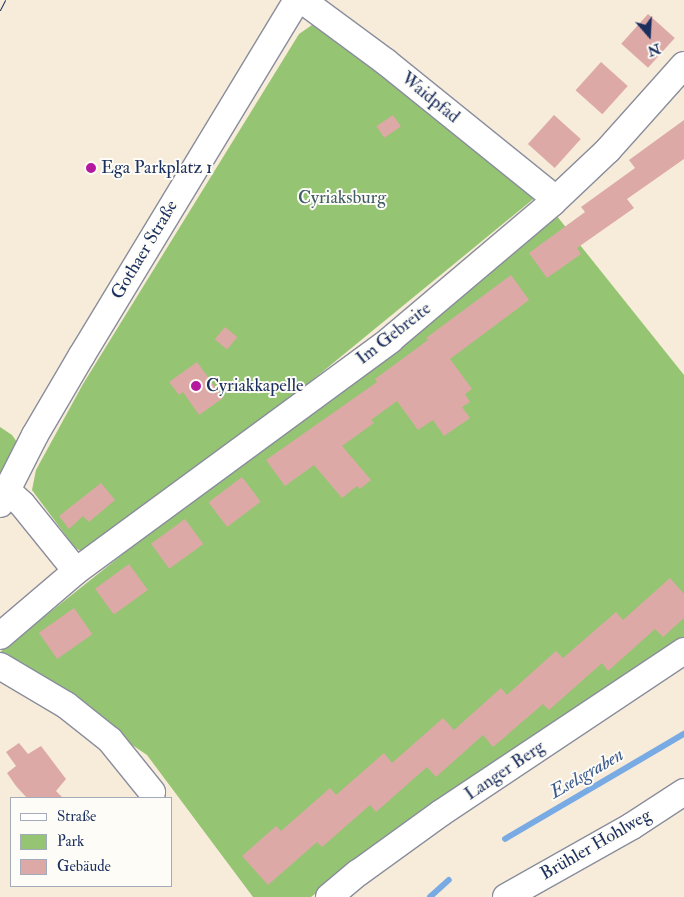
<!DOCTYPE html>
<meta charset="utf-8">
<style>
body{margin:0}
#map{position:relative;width:684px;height:897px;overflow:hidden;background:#f7ebd9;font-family:"IM FELL Double Pica",serif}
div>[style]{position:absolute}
.green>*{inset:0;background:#95c473}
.stream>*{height:5.5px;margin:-2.75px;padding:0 2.75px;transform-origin:2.75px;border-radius:2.75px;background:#78aae4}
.building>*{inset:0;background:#dda9a7;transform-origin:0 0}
.roads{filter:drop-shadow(1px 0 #898d9c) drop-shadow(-1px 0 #898d9c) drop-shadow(0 1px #898d9c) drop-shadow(0 -1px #898d9c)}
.minor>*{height:26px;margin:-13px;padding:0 13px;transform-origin:13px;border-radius:13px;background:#fff}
.tram>*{height:1px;margin:-0.5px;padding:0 0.5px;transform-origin:0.5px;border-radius:0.5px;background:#1b2f5e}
.dots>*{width:14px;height:14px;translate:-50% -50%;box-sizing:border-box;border:2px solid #fdfcf7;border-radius:50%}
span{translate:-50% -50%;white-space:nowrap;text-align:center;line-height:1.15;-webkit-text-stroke:4px #fdfcf7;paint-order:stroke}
.street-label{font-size:18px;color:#1b2f5e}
.poi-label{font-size:18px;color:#1b2f5e}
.left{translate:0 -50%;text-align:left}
.park-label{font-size:18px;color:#405c64}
.water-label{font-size:19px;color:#3c5a8d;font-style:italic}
.legend{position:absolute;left:10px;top:797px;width:162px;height:90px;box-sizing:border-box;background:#fdfcf7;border:1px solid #a3aaba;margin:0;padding:6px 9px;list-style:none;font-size:15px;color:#1b2f5e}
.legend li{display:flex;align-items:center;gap:10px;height:25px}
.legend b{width:25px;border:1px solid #a3aaba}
.north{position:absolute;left:624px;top:10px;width:50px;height:50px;-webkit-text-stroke:4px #fdfcf7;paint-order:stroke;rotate:161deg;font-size:14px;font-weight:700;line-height:20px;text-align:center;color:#1b2f5e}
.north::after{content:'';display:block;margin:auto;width:18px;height:22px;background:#1b2f5e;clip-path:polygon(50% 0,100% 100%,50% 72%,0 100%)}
</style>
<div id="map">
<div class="green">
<i style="clip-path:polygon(312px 25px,325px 28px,537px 196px,288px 400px,81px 551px,75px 548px,32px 490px,36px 470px,83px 384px,299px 34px)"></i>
<i style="clip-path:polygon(556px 215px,684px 375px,684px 637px,434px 802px,311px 897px,253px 897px,147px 755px,0 655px,0 652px,162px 523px,383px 360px,460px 298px)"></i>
<i style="clip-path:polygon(0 427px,12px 435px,19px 445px,0 476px)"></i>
</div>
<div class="stream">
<i style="left:505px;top:839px;width:208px;rotate:-30.4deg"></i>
<i style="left:430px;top:897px;width:25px;rotate:-42deg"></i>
</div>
<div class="building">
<i style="left:648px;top:14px;width:36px;height:40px;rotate:42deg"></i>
<i style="left:601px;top:62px;width:36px;height:38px;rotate:42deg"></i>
<i style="left:393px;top:115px;width:14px;height:20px;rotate:56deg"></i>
<i style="left:554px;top:115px;width:36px;height:39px;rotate:42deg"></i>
<i style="clip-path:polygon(684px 120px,684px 159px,627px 199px,634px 208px,577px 248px,581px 254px,547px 278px,529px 253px,585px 212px,581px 207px,635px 168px,629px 160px)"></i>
<i style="clip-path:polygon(511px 275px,529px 300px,450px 359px,472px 389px,465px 394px,470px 402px,462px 407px,470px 418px,444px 436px,433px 420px,418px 430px,397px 401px,371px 420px,374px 423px,342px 446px,371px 480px,360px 489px,357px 486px,342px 498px,314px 465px,285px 486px,266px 460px,377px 382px,375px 379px,428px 340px,426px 338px)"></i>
<i style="left:225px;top:327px;width:16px;height:16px;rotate:40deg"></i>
<i style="clip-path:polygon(197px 362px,223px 398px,199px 415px,183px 392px,179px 395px,169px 382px)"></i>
<i style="left:242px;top:477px;width:31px;height:42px;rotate:53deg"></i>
<i style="clip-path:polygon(101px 483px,115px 500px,89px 522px,83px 516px,69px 529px,59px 516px)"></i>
<i style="left:185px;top:519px;width:31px;height:42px;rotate:54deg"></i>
<i style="left:129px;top:564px;width:32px;height:42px;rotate:54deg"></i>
<i style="clip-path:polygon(670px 578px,684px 594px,684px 618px,663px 637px,655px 629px,608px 671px,602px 663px,549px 710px,543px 704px,493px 747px,483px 735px,436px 777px,427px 767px,376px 812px,370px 805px,322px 847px,317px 842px,268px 885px,242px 856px,276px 826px,281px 831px,330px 788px,336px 795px,384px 753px,392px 763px,443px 718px,454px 730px,501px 688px,507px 695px,556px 651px,563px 658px,616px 612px,623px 620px)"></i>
<i style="left:74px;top:608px;width:32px;height:43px;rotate:55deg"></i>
<i style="clip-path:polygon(19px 743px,28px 754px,41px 746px,66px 779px,56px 791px,63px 798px,27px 798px,16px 786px,7px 773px,16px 766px,6px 752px)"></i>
</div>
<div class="roads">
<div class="minor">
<i style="left:302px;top:0;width:104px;rotate:36.4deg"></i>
<i style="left:386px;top:62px;width:218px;rotate:38.9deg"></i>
<i style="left:8px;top:491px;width:19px;rotate:43deg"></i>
<i style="left:22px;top:504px;width:86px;rotate:51.1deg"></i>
<i style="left:0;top:504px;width:77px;rotate:-63.1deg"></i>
<i style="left:35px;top:435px;width:93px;rotate:-59.6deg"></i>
<i style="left:82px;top:355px;width:415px;rotate:-58.8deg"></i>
<i style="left:0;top:636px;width:100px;rotate:-40.5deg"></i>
<i style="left:76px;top:571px;width:390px;rotate:-36.3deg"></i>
<i style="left:390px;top:340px;width:212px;rotate:-40.2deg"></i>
<i style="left:552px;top:203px;width:77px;rotate:-43.4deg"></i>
<i style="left:608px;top:150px;width:114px;rotate:-48.2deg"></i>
<i style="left:0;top:666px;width:77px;rotate:30.6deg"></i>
<i style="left:66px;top:705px;width:56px;rotate:38.5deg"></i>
<i style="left:110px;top:740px;width:67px;rotate:51.1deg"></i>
<i style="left:329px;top:897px;width:38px;rotate:-40deg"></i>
<i style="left:358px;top:873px;width:102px;rotate:-35.9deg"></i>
<i style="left:441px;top:813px;width:292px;rotate:-33.7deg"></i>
<i style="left:506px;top:897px;width:145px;rotate:-29.4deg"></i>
<i style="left:632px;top:826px;width:62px;rotate:-33.2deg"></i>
</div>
</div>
<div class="tram">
<i style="left:0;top:10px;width:11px;rotate:-63deg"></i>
</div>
<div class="dots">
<i style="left:91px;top:168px;background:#b5179e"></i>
<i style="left:196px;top:386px;background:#b5179e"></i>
</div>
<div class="street-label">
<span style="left:430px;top:98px;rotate:39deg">Waidpfad</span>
<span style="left:145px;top:250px;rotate:-59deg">Gothaer Straße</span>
<span style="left:394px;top:334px;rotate:-38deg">Im Gebreite</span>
<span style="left:505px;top:771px;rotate:-34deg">Langer Berg</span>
<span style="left:596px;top:845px;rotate:-30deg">Brühler Hohlweg</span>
</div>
<div class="poi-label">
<span class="left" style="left:101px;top:168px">Ega Parkplatz 1</span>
<span class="left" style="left:206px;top:386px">Cyriakkapelle</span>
</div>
<div class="park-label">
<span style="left:342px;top:198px">Cyriaksburg</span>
</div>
<div class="water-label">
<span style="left:587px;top:774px;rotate:-30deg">Eselsgraben</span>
</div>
<ul class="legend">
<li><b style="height:6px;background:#fff"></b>Straße</li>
<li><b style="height:14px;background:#95c473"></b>Park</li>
<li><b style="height:14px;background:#dda9a7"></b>Gebäude</li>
</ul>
<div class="north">N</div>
</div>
